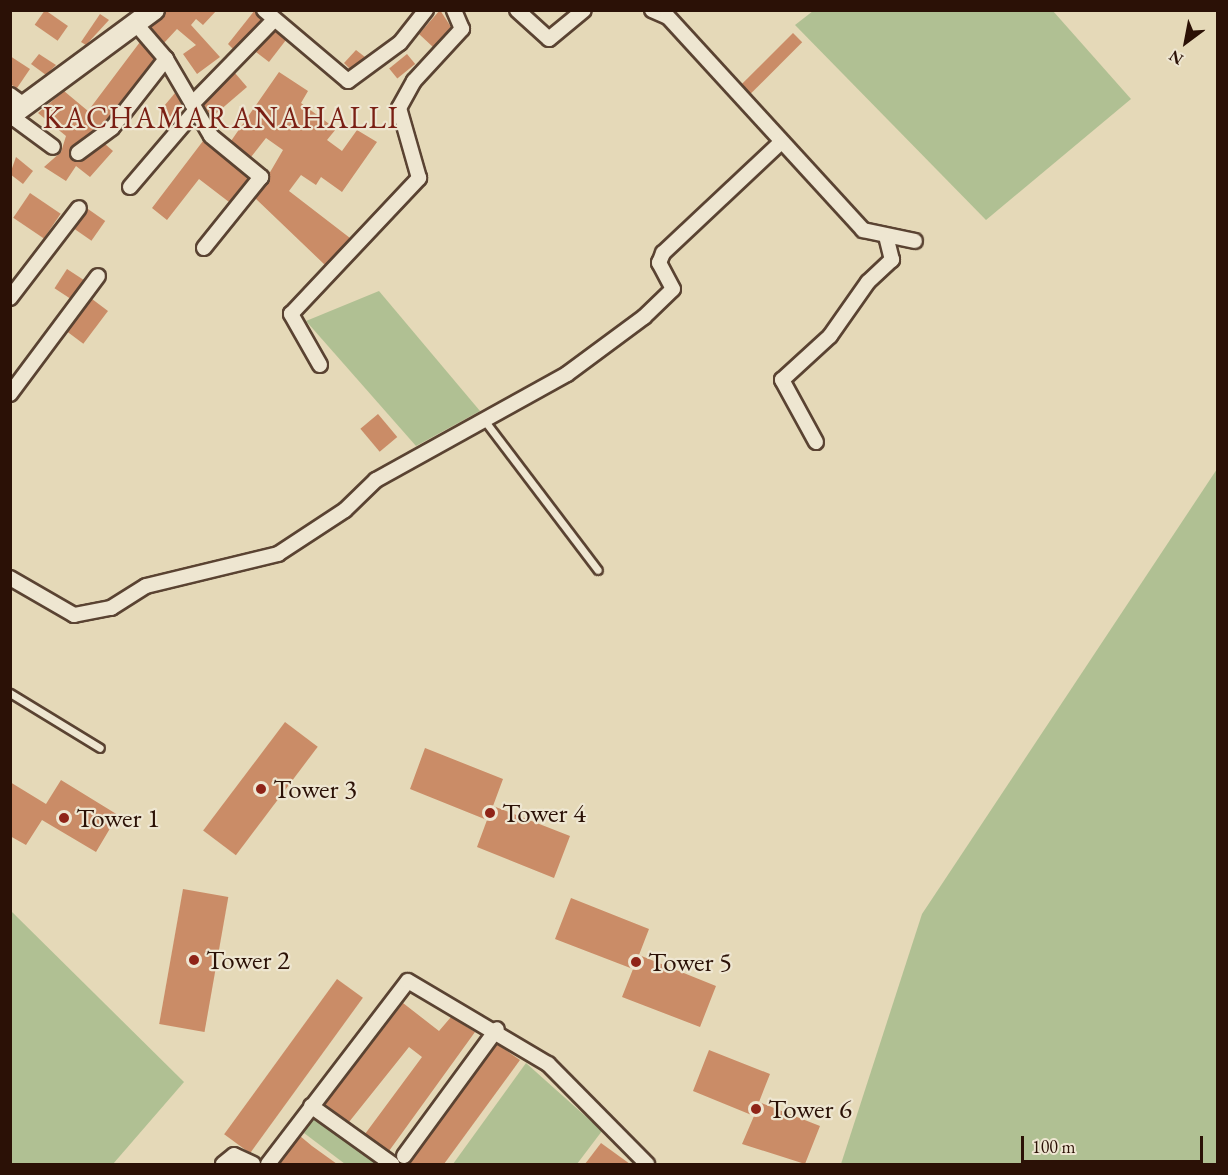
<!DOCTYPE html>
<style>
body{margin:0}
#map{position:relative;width:1228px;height:1175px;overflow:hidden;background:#e5d9b8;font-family:"EB Garamond",serif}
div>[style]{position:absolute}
.green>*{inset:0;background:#b0c093}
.building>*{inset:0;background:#ca8c67;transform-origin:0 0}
.roads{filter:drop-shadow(2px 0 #5a4332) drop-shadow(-2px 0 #5a4332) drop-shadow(0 2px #5a4332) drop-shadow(0 -2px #5a4332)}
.lane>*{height:7px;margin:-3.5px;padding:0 3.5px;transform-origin:3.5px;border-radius:3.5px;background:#eee6d1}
.street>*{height:14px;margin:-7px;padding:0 7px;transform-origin:7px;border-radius:7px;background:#eee6d1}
.secondary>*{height:20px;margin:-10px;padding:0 10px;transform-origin:10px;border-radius:10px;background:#eee6d1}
.dots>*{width:16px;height:16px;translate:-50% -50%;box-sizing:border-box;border:3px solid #eee6d1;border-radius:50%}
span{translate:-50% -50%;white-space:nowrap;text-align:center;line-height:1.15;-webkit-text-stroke:4.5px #eee6d1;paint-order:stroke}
.poi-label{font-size:27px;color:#2b1106}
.left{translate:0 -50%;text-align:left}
.quarter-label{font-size:30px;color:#7a1f14;letter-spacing:1.5px}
.frame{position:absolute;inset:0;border:12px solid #2b1106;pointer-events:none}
.north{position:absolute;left:1156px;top:12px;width:60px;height:60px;-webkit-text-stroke:4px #eee6d1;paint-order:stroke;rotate:212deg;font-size:16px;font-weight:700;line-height:24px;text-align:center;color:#2b1106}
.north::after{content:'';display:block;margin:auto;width:21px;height:27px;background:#2b1106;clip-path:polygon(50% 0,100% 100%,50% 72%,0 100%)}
.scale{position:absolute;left:1021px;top:1136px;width:182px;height:27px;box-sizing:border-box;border:3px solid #2b1106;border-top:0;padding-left:8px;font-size:18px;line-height:21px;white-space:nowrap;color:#2b1106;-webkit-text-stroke:4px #eee6d1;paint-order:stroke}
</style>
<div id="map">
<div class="green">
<i style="clip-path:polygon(813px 11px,1053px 11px,1131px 99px,986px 220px,795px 25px)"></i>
<i style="clip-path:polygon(379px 291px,480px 411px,416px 446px,306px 321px)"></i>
<i style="clip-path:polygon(1217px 469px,1217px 1164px,841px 1164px,922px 914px)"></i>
<i style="clip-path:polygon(10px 910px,184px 1082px,113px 1164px,11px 1164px)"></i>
<i style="clip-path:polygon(526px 1063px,602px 1131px,577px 1164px,453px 1164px)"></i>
<i style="clip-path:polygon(322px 1106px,403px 1164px,345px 1164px,304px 1133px)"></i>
</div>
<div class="building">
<i style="left:45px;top:10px;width:28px;height:18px;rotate:35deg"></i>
<i style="clip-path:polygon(166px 10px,217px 10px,203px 25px,196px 19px,191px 25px,220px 57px,197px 74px,183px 54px,196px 45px,177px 29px,164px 43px,151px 27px)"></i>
<i style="clip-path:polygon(255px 10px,262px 20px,233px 49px,228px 44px)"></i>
<i style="clip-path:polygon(440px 10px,451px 27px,433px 47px,419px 34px)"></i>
<i style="clip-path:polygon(100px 14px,109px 20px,86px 45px,81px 42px)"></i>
<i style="clip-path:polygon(275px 31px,286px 40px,269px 62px,256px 52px)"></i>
<i style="left:793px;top:33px;width:13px;height:73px;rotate:45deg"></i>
<i style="clip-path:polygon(140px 42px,154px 59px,106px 121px,69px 153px,78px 162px,105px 144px,113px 151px,90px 177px,76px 166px,66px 181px,44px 167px,61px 152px,66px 136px,38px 113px,64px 91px,88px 111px)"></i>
<i style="clip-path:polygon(356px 50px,365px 57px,350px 69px,344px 63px)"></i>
<i style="clip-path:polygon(39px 54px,56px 65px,46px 75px,31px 64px)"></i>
<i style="left:407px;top:54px;width:13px;height:23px;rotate:51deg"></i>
<i style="clip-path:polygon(10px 56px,30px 69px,17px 88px,10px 84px)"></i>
<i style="clip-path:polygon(279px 72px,308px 91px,301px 103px,336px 129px,327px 140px,342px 151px,357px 130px,377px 142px,342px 192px,321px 177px,316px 185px,301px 175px,289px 191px,350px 238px,325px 265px,255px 198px,283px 150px,266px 138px,251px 157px,231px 141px)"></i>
<i style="clip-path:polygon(235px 73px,247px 87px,212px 117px,203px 105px)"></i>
<i style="clip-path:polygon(175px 93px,182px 104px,167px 120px,159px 112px)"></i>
<i style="clip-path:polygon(203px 141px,248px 178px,229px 202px,199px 179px,167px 220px,152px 208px)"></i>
<i style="clip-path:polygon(16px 157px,33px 171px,23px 184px,10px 174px)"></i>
<i style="left:30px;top:193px;width:37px;height:30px;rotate:34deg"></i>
<i style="left:88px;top:209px;width:21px;height:24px;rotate:35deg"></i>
<i style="left:67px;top:269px;width:20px;height:23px;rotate:33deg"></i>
<i style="left:92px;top:299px;width:20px;height:41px;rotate:37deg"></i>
<i style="left:378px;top:414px;width:30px;height:23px;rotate:50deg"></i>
<i style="left:285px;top:722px;width:41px;height:136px;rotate:37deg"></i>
<i style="clip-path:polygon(425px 748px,503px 779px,493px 806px,570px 836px,554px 878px,477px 847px,487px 820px,410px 789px)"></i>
<i style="clip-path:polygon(61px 780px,118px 815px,96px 852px,42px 820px,26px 845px,10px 836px,10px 782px,46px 804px)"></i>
<i style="left:183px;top:889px;width:46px;height:137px;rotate:10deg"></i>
<i style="clip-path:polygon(571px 898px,649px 929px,639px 955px,716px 986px,700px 1027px,622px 997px,633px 969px,555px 939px)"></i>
<i style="left:337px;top:979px;width:32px;height:192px;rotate:36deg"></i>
<i style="clip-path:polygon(403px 1003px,439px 1031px,451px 1017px,475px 1032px,389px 1151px,365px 1134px,422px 1057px,409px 1047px,349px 1122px,325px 1104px)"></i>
<i style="clip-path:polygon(497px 1044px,520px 1060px,444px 1164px,408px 1164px)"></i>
<i style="clip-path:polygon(709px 1050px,770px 1074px,759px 1102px,820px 1126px,805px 1164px,742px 1144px,754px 1116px,693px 1091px)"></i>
<i style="clip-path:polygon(300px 1136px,312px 1146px,337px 1164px,279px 1164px)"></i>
<i style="clip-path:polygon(601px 1143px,630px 1164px,585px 1164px)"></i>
</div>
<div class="roads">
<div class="lane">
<i style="left:484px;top:420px;width:188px;rotate:52.8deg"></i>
<i style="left:10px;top:693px;width:105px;rotate:31.4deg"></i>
</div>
<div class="street">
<i style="left:264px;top:10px;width:110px;rotate:40.2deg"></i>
<i style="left:348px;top:81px;width:64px;rotate:-36.2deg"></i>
<i style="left:400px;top:43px;width:42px;rotate:-51.8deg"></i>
<i style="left:517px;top:10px;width:43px;rotate:42.2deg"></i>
<i style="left:549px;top:39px;width:45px;rotate:-39.6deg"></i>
<i style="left:652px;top:10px;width:17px;rotate:24deg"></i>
<i style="left:668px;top:17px;width:289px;rotate:47.5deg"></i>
<i style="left:863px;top:230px;width:53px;rotate:11.9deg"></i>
<i style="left:136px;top:24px;width:46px;rotate:49.4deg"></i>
<i style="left:166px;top:59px;width:89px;rotate:59.7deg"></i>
<i style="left:211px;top:136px;width:65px;rotate:39.4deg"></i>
<i style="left:261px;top:177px;width:91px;rotate:128.8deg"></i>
<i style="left:10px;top:95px;width:17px;rotate:36deg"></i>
<i style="left:192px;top:104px;width:116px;rotate:-45.7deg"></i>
<i style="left:11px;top:116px;width:52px;rotate:36.4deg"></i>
<i style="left:78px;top:153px;width:42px;rotate:-36.3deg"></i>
<i style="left:112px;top:128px;width:88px;rotate:-52deg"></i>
<i style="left:130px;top:187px;width:99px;rotate:-49.5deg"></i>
<i style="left:10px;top:298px;width:113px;rotate:-52.5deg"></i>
<i style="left:320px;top:365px;width:59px;rotate:-119.6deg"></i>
<i style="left:291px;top:314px;width:187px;rotate:-46.7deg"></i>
<i style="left:419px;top:178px;width:73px;rotate:-105.9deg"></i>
<i style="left:399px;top:108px;width:31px;rotate:-61deg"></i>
<i style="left:414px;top:81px;width:71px;rotate:-47.3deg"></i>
<i style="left:462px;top:29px;width:21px;rotate:-113deg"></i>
<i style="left:10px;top:394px;width:147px;rotate:-53.3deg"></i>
<i style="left:816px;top:442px;width:71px;rotate:-118.7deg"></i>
<i style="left:782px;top:380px;width:65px;rotate:-42.5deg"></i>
<i style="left:830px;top:336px;width:66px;rotate:-54.9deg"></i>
<i style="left:868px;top:282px;width:33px;rotate:-43deg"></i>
<i style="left:892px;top:260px;width:25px;rotate:-104deg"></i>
<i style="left:10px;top:578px;width:74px;rotate:30deg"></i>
<i style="left:74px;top:615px;width:38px;rotate:-11deg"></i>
<i style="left:111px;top:608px;width:41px;rotate:-32.2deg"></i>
<i style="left:146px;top:586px;width:136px;rotate:-13.6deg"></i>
<i style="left:278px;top:554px;width:80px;rotate:-33.3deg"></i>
<i style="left:345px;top:510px;width:43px;rotate:-44.1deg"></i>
<i style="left:376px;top:480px;width:218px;rotate:-29deg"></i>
<i style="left:567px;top:374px;width:96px;rotate:-36.5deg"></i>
<i style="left:644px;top:317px;width:40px;rotate:-44deg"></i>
<i style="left:673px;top:289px;width:30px;rotate:-118deg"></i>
<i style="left:659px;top:263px;width:11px;rotate:-68deg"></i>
<i style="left:663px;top:253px;width:161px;rotate:-43.2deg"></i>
<i style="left:311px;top:1106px;width:100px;rotate:35.6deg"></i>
<i style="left:404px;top:1156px;width:157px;rotate:-53.8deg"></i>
<i style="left:223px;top:1164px;width:14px;rotate:-39deg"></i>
<i style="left:234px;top:1155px;width:21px;rotate:25deg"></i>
<i style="left:268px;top:1164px;width:230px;rotate:-52.6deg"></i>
<i style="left:408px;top:981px;width:163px;rotate:30.7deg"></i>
<i style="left:548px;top:1064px;width:141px;rotate:45.3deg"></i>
</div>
<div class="secondary">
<i style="left:10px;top:116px;width:179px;rotate:-36.4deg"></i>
</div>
</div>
<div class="dots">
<i style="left:261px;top:789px;background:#8f2418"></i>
<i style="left:490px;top:813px;background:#8f2418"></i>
<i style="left:64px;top:818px;background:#8f2418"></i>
<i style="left:194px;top:960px;background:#8f2418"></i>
<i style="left:636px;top:962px;background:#8f2418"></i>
<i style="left:756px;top:1109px;background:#8f2418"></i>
</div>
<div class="poi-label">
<span class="left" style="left:273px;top:789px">Tower 3</span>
<span class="left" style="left:502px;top:813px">Tower 4</span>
<span class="left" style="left:76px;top:818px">Tower 1</span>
<span class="left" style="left:206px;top:960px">Tower 2</span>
<span class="left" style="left:648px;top:962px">Tower 5</span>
<span class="left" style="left:768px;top:1109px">Tower 6</span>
</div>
<div class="quarter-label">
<span style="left:221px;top:118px">KACHAMARANAHALLI</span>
</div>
<div class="frame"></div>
<div class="north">N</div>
<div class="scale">100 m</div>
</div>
